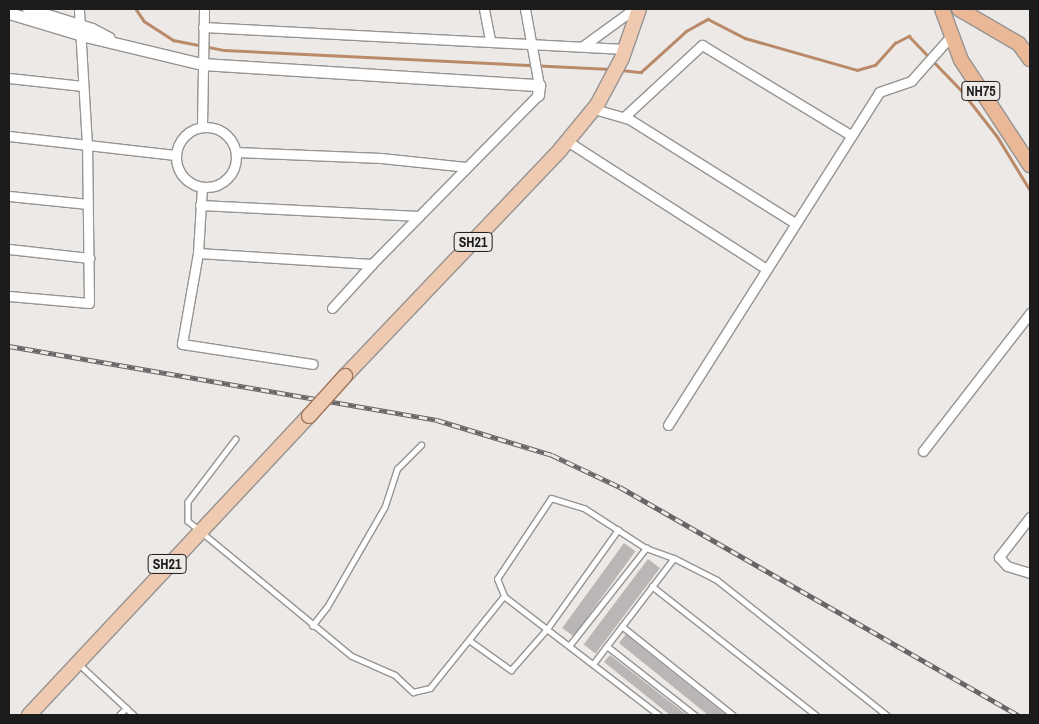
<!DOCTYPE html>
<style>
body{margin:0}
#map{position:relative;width:1039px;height:724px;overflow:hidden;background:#ece9e7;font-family:"Archivo Narrow",sans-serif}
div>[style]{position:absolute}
.stream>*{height:2.5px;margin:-1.25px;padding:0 1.25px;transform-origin:1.25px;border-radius:1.25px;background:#ba8968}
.building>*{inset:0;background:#b9b6b5;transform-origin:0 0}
.roads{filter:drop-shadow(1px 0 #969492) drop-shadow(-1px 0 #969492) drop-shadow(0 1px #969492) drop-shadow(0 -1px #969492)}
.service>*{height:4.5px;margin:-2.25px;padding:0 2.25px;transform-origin:2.25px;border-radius:2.25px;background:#fff}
.minor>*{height:9px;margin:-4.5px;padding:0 4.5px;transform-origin:4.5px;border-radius:4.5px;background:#fff}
.minor>.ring{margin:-4.5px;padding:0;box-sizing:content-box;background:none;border:9px solid #fff;border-radius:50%}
.tertiary>*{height:11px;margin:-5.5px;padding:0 5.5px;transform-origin:5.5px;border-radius:5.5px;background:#fff}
.primary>*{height:14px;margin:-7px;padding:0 7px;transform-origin:7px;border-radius:7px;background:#efcab0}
.trunk>*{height:14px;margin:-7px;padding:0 7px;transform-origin:7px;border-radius:7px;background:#eab896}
.rail>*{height:4.5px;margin-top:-2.25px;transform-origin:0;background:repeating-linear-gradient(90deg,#ece9e7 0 8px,#676565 0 16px);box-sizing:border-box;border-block:1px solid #676565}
.bridges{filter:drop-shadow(1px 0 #9f765a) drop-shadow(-1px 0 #9f765a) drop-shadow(0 1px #9f765a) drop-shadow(0 -1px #9f765a)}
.primary-bridge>*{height:14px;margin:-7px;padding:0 7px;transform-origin:7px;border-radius:7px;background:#efcab0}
span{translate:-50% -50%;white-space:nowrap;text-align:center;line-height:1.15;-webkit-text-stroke:4px #ece9e7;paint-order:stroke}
.shield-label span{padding:1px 4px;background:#ece9e7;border:1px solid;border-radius:4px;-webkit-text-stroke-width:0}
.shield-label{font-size:14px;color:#1d1c1c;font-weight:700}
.frame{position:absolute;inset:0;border:10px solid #1d1c1c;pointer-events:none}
</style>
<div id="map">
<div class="stream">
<i style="left:136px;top:9px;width:14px;rotate:56deg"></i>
<i style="left:144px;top:21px;width:35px;rotate:33deg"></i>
<i style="left:173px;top:40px;width:52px;rotate:11.1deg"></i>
<i style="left:224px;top:50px;width:387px;rotate:2.8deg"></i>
<i style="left:621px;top:70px;width:20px;rotate:6deg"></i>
<i style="left:641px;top:72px;width:61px;rotate:-42.3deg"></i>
<i style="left:686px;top:31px;width:25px;rotate:-29deg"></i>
<i style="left:708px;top:19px;width:42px;rotate:27.2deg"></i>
<i style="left:745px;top:38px;width:116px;rotate:15.9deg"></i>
<i style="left:857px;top:70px;width:19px;rotate:-16deg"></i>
<i style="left:875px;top:65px;width:30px;rotate:-48deg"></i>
<i style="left:895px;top:43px;width:16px;rotate:-27deg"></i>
<i style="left:909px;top:36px;width:75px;rotate:46.1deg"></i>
<i style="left:961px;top:90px;width:58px;rotate:52deg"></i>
<i style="left:997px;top:136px;width:63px;rotate:58.6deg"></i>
</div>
<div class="building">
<i style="left:624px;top:543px;width:14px;height:105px;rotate:36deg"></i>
<i style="left:648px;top:559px;width:15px;height:107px;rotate:37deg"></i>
<i style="clip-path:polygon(626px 634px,635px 642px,726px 715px,708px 715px,619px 643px)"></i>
<i style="clip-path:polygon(610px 655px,687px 715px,670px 715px,604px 662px)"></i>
</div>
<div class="roads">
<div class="service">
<i style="left:236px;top:439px;width:79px;rotate:127.3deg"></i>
<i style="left:188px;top:502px;width:19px;rotate:90deg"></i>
<i style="left:188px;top:521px;width:212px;rotate:39.5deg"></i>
<i style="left:352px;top:656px;width:47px;rotate:23.8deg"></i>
<i style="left:395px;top:675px;width:25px;rotate:43deg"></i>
<i style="left:413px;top:692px;width:17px;rotate:-13deg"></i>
<i style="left:430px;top:688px;width:118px;rotate:-51.2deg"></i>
<i style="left:504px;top:596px;width:195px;rotate:37.5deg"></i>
<i style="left:652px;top:586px;width:209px;rotate:38.2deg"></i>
<i style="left:504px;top:596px;width:18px;rotate:-112deg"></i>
<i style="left:497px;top:579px;width:97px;rotate:-56.3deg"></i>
<i style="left:551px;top:498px;width:34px;rotate:17deg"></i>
<i style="left:584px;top:508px;width:40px;rotate:32.9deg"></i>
<i style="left:312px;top:626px;width:24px;rotate:-52deg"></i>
<i style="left:327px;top:607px;width:116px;rotate:-60.1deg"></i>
<i style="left:385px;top:506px;width:39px;rotate:-72deg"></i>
<i style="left:397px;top:469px;width:34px;rotate:-45deg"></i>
<i style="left:622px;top:626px;width:142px;rotate:38.7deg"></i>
<i style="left:469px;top:640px;width:52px;rotate:35.5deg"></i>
<i style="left:511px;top:670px;width:55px;rotate:-48.7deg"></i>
<i style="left:547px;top:629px;width:122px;rotate:-54.4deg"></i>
<i style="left:618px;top:530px;width:33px;rotate:33deg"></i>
<i style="left:569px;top:646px;width:125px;rotate:-51.8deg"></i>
<i style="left:646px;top:548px;width:30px;rotate:20deg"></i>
<i style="left:607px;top:646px;width:112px;rotate:38.1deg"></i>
<i style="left:593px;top:664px;width:133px;rotate:-52.6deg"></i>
<i style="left:674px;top:558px;width:48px;rotate:27.1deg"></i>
<i style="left:717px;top:580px;width:217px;rotate:38.5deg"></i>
<i style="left:80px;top:665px;width:74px;rotate:42.8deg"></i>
<i style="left:119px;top:715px;width:10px;rotate:-45deg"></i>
</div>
<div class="minor">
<i style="left:484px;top:9px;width:32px;rotate:79deg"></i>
<i style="left:525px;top:9px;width:77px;rotate:79.6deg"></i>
<i style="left:203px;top:27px;width:422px;rotate:3deg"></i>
<i style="left:583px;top:46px;width:63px;rotate:-36deg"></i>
<i style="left:9px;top:78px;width:74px;rotate:6.2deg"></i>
<i style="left:594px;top:109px;width:36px;rotate:16deg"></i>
<i style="left:629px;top:119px;width:196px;rotate:32.1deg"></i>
<i style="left:625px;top:116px;width:105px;rotate:-42.7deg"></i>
<i style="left:702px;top:45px;width:172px;rotate:31.2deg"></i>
<i style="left:202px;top:126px;width:117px;rotate:-89deg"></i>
<i class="ring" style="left:176px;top:127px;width:51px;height:51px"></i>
<i style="left:9px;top:136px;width:167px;rotate:6.5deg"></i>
<i style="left:567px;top:141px;width:237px;rotate:32.7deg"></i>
<i style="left:236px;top:152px;width:145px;rotate:2.4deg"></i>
<i style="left:381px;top:158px;width:85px;rotate:6deg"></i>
<i style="left:202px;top:187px;width:66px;rotate:93.5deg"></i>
<i style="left:198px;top:253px;width:92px;rotate:100deg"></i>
<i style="left:182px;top:344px;width:132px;rotate:8.7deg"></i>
<i style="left:9px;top:196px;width:79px;rotate:5.8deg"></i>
<i style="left:200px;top:205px;width:219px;rotate:2.9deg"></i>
<i style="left:9px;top:249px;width:81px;rotate:6.4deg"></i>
<i style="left:198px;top:253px;width:174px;rotate:3.6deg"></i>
<i style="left:372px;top:264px;width:237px;rotate:-45.5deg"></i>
<i style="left:9px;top:296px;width:80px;rotate:5deg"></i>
<i style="left:89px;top:303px;width:158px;rotate:-90.7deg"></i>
<i style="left:87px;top:145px;width:136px;rotate:-93.4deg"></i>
<i style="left:332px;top:308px;width:59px;rotate:-47.7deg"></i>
<i style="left:668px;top:425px;width:394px;rotate:-57.6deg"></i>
<i style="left:879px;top:92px;width:34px;rotate:-19deg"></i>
<i style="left:911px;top:81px;width:59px;rotate:-48.4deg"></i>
<i style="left:923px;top:451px;width:175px;rotate:-52.2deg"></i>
<i style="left:1030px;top:517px;width:51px;rotate:127.8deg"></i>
<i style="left:999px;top:557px;width:12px;rotate:48deg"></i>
<i style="left:1007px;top:566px;width:24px;rotate:17deg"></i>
</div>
<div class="tertiary">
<i style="left:28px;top:9px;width:67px;rotate:17.4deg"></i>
<i style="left:92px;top:29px;width:19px;rotate:28deg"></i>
<i style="left:9px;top:13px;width:79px;rotate:16.8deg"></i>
<i style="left:85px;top:36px;width:120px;rotate:13.5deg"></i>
<i style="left:202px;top:64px;width:338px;rotate:3.6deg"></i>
<i style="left:539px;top:85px;width:10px;rotate:96deg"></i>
</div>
<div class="primary">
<i style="left:345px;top:376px;width:312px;rotate:-46.4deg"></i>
<i style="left:560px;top:150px;width:58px;rotate:-50.6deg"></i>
<i style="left:597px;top:105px;width:53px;rotate:-62deg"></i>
<i style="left:622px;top:58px;width:52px;rotate:-70.9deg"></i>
<i style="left:29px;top:715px;width:410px;rotate:-46.9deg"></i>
</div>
<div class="trunk">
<i style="left:942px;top:9px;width:54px;rotate:69.6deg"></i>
<i style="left:961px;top:60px;width:126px;rotate:56.7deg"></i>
<i style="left:959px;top:9px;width:69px;rotate:30.3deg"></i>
<i style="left:1019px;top:44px;width:19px;rotate:54deg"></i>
</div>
</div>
<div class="rail">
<i style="left:9px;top:346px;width:434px;rotate:9.8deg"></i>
<i style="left:437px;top:420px;width:120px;rotate:16.9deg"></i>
<i style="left:552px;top:455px;width:75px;rotate:25.2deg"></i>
<i style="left:620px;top:487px;width:459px;rotate:29.8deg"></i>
</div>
<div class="bridges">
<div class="primary-bridge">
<i style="left:309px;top:416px;width:54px;rotate:-48deg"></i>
</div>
</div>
<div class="shield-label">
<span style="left:981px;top:91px">NH75</span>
<span style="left:473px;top:242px">SH21</span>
<span style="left:167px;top:564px">SH21</span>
</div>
<div class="frame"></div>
</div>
